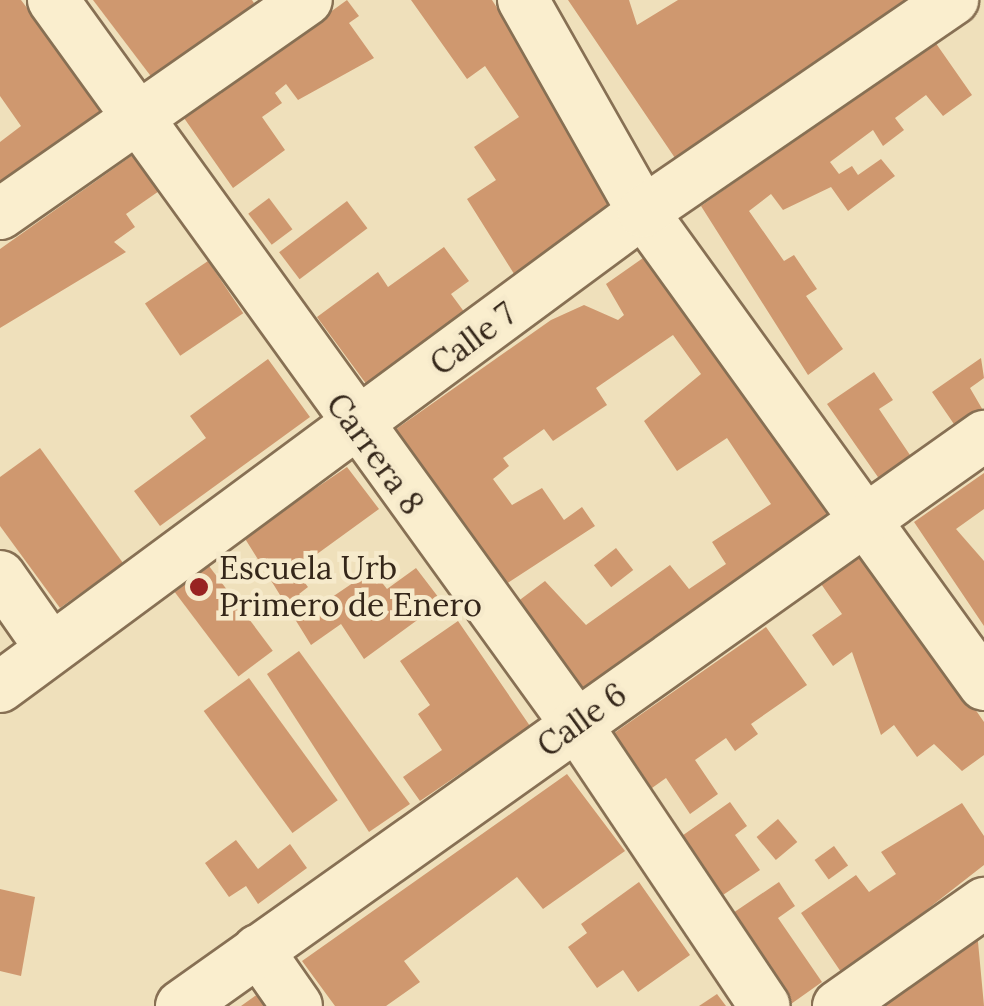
<!DOCTYPE html>
<style>
body{margin:0}
#map{position:relative;width:984px;height:1006px;overflow:hidden;background:#efe0bb;font-family:Lora,serif}
div>[style]{position:absolute}
.building>*{inset:0;background:#cf986f;transform-origin:0 0}
.roads{filter:drop-shadow(2px 0 #877054) drop-shadow(-2px 0 #877054) drop-shadow(0 2px #877054) drop-shadow(0 -2px #877054)}
.street>*{height:50px;margin:-25px;padding:0 25px;transform-origin:25px;border-radius:25px;background:#faeece}
.dots>*{width:28px;height:28px;translate:-50% -50%;box-sizing:border-box;border:5px solid #f6eacb;border-radius:50%}
span{translate:-50% -50%;white-space:nowrap;text-align:center;line-height:1.15;-webkit-text-stroke:9px #f6eacb;paint-order:stroke}
.street-label{font-size:32px;color:#35271a}
.poi-label{font-size:32px;color:#35271a}
.left{translate:0 -50%;text-align:left}
</style>
<div id="map">
<div class="building">
<i style="clip-path:polygon(0 0,21px 0,103px 109px,0 182px,0 142px,21px 126px,0 96px)"></i>
<i style="clip-path:polygon(93px 0,252px 0,254px 3px,156px 83px)"></i>
<i style="clip-path:polygon(347px 0,359px 16px,349px 23px,374px 58px,298px 100px,286px 84px,275px 93px,282px 103px,262px 117px,285px 150px,233px 188px,184px 118px)"></i>
<i style="clip-path:polygon(411px 0,492px 0,625px 206px,516px 277px,467px 199px,496px 180px,474px 147px,519px 117px,485px 66px,467px 79px)"></i>
<i style="clip-path:polygon(568px 0,629px 0,637px 25px,678px 0,910px 0,774px 89px,780px 98px,675px 158px)"></i>
<i style="clip-path:polygon(935px 42px,972px 95px,943px 116px,926px 95px,895px 118px,904px 130px,883px 146px,873px 130px,830px 162px,839px 174px,852px 166px,858px 175px,881px 159px,895px 176px,848px 211px,831px 187px,783px 210px,771px 194px,749px 211px,784px 261px,794px 255px,817px 289px,806px 296px,843px 349px,808px 375px,701px 206px)"></i>
<i style="clip-path:polygon(137px 152px,162px 189px,126px 214px,135px 227px,114px 242px,126px 252px,0 328px,0 249px)"></i>
<i style="left:269px;top:198px;width:39px;height:26px;rotate:53deg"></i>
<i style="left:347px;top:201px;width:34px;height:85px;rotate:53deg"></i>
<i style="clip-path:polygon(444px 247px,469px 281px,451px 294px,465px 313px,367px 385px,317px 317px,378px 272px,388px 287px)"></i>
<i style="clip-path:polygon(653px 251px,840px 516px,579px 696px,513px 605px,545px 581px,586px 625px,670px 565px,689px 589px,726px 564px,712px 542px,771px 504px,727px 438px,677px 471px,644px 421px,701px 374px,673px 335px,596px 388px,607px 405px,553px 441px,544px 429px,503px 458px,509px 466px,493px 479px,512px 505px,542px 488px,564px 520px,582px 507px,595px 526px,500px 588px,389px 434px,551px 320px,584px 305px,618px 320px,624px 315px,606px 284px)"></i>
<i style="left:208px;top:261px;width:63px;height:76px;rotate:56deg"></i>
<i style="clip-path:polygon(981px 358px,984px 378px,970px 388px,984px 412px,958px 430px,932px 392px)"></i>
<i style="clip-path:polygon(268px 359px,310px 417px,160px 526px,134px 491px,206px 438px,190px 416px)"></i>
<i style="clip-path:polygon(874px 372px,893px 400px,879px 409px,912px 458px,880px 480px,827px 404px)"></i>
<i style="clip-path:polygon(40px 448px,123px 563px,60px 608px,0 526px,0 477px)"></i>
<i style="clip-path:polygon(347px 467px,379px 509px,295px 570px,308px 587px,299px 594px,313px 610px,372px 570px,387px 589px,416px 568px,442px 602px,364px 659px,341px 624px,311px 645px,244px 537px)"></i>
<i style="clip-path:polygon(984px 473px,984px 509px,956px 529px,984px 561px,984px 626px,914px 522px)"></i>
<i style="left:616px;top:548px;width:28px;height:28px;rotate:52deg"></i>
<i style="clip-path:polygon(866px 552px,984px 722px,984px 755px,962px 771px,934px 744px,917px 757px,894px 725px,881px 735px,852px 652px,833px 666px,812px 635px,842px 614px,819px 581px)"></i>
<i style="left:209px;top:566px;width:106px;height:43px;rotate:53deg"></i>
<i style="clip-path:polygon(458px 621px,530px 726px,420px 801px,403px 777px,442px 750px,418px 714px,430px 705px,400px 661px)"></i>
<i style="clip-path:polygon(766px 627px,807px 685px,751px 724px,758px 734px,735px 751px,726px 738px,695px 760px,718px 794px,690px 814px,666px 778px,645px 793px,607px 738px)"></i>
<i style="clip-path:polygon(299px 651px,410px 804px,369px 832px,267px 674px)"></i>
<i style="left:249px;top:678px;width:151px;height:56px;rotate:54deg"></i>
<i style="clip-path:polygon(567px 774px,625px 851px,543px 909px,517px 877px,404px 961px,420px 982px,386px 1006px,335px 1006px,302px 961px)"></i>
<i style="clip-path:polygon(730px 802px,747px 826px,735px 835px,760px 870px,720px 897px,679px 838px)"></i>
<i style="clip-path:polygon(962px 803px,984px 836px,984px 865px,843px 975px,801px 913px,856px 875px,869px 892px,896px 874px,881px 852px)"></i>
<i style="left:778px;top:819px;width:30px;height:28px;rotate:50deg"></i>
<i style="clip-path:polygon(236px 840px,258px 869px,290px 844px,307px 868px,258px 904px,246px 886px,229px 897px,205px 863px)"></i>
<i style="left:834px;top:846px;width:24px;height:24px;rotate:54deg"></i>
<i style="clip-path:polygon(639px 882px,690px 955px,638px 992px,623px 970px,597px 988px,568px 947px,587px 933px,581px 924px)"></i>
<i style="clip-path:polygon(779px 882px,795px 906px,778px 918px,822px 982px,791px 1004px,730px 915px)"></i>
<i style="clip-path:polygon(0 889px,35px 897px,21px 976px,0 971px)"></i>
<i style="clip-path:polygon(977px 931px,984px 1006px,881px 1006px)"></i>
<i style="clip-path:polygon(262px 991px,272px 1006px,241px 1006px)"></i>
<i style="clip-path:polygon(717px 994px,726px 1006px,699px 1006px)"></i>
</div>
<div class="roads">
<div class="street">
<i style="left:53px;top:0;width:893px;rotate:54.16deg"></i>
<i style="left:576px;top:724px;width:339px;rotate:56.2deg"></i>
<i style="left:523px;top:0;width:244px;rotate:60.5deg"></i>
<i style="left:643px;top:212px;width:583px;rotate:54.21deg"></i>
<i style="left:0;top:214px;width:374px;rotate:-34.9deg"></i>
<i style="left:0;top:576px;width:85px;rotate:55deg"></i>
<i style="left:0;top:687px;width:799px;rotate:-36.45deg"></i>
<i style="left:643px;top:212px;width:376px;rotate:-34.4deg"></i>
<i style="left:258px;top:950px;width:68px;rotate:55.1deg"></i>
<i style="left:181px;top:1006px;width:985px;rotate:-35.37deg"></i>
<i style="left:838px;top:1006px;width:179px;rotate:-35.2deg"></i>
</div>
</div>
<div class="dots">
<i style="left:199px;top:587px;background:#982322"></i>
</div>
<div class="street-label">
<span style="left:473px;top:339px;rotate:-37deg">Calle 7</span>
<span style="left:375px;top:454px;rotate:54deg">Carrera 8</span>
<span style="left:582px;top:720px;rotate:-36deg">Calle 6</span>
</div>
<div class="poi-label">
<span class="left" style="left:219px;top:587px">Escuela Urb<br>Primero de Enero</span>
</div>
</div>
